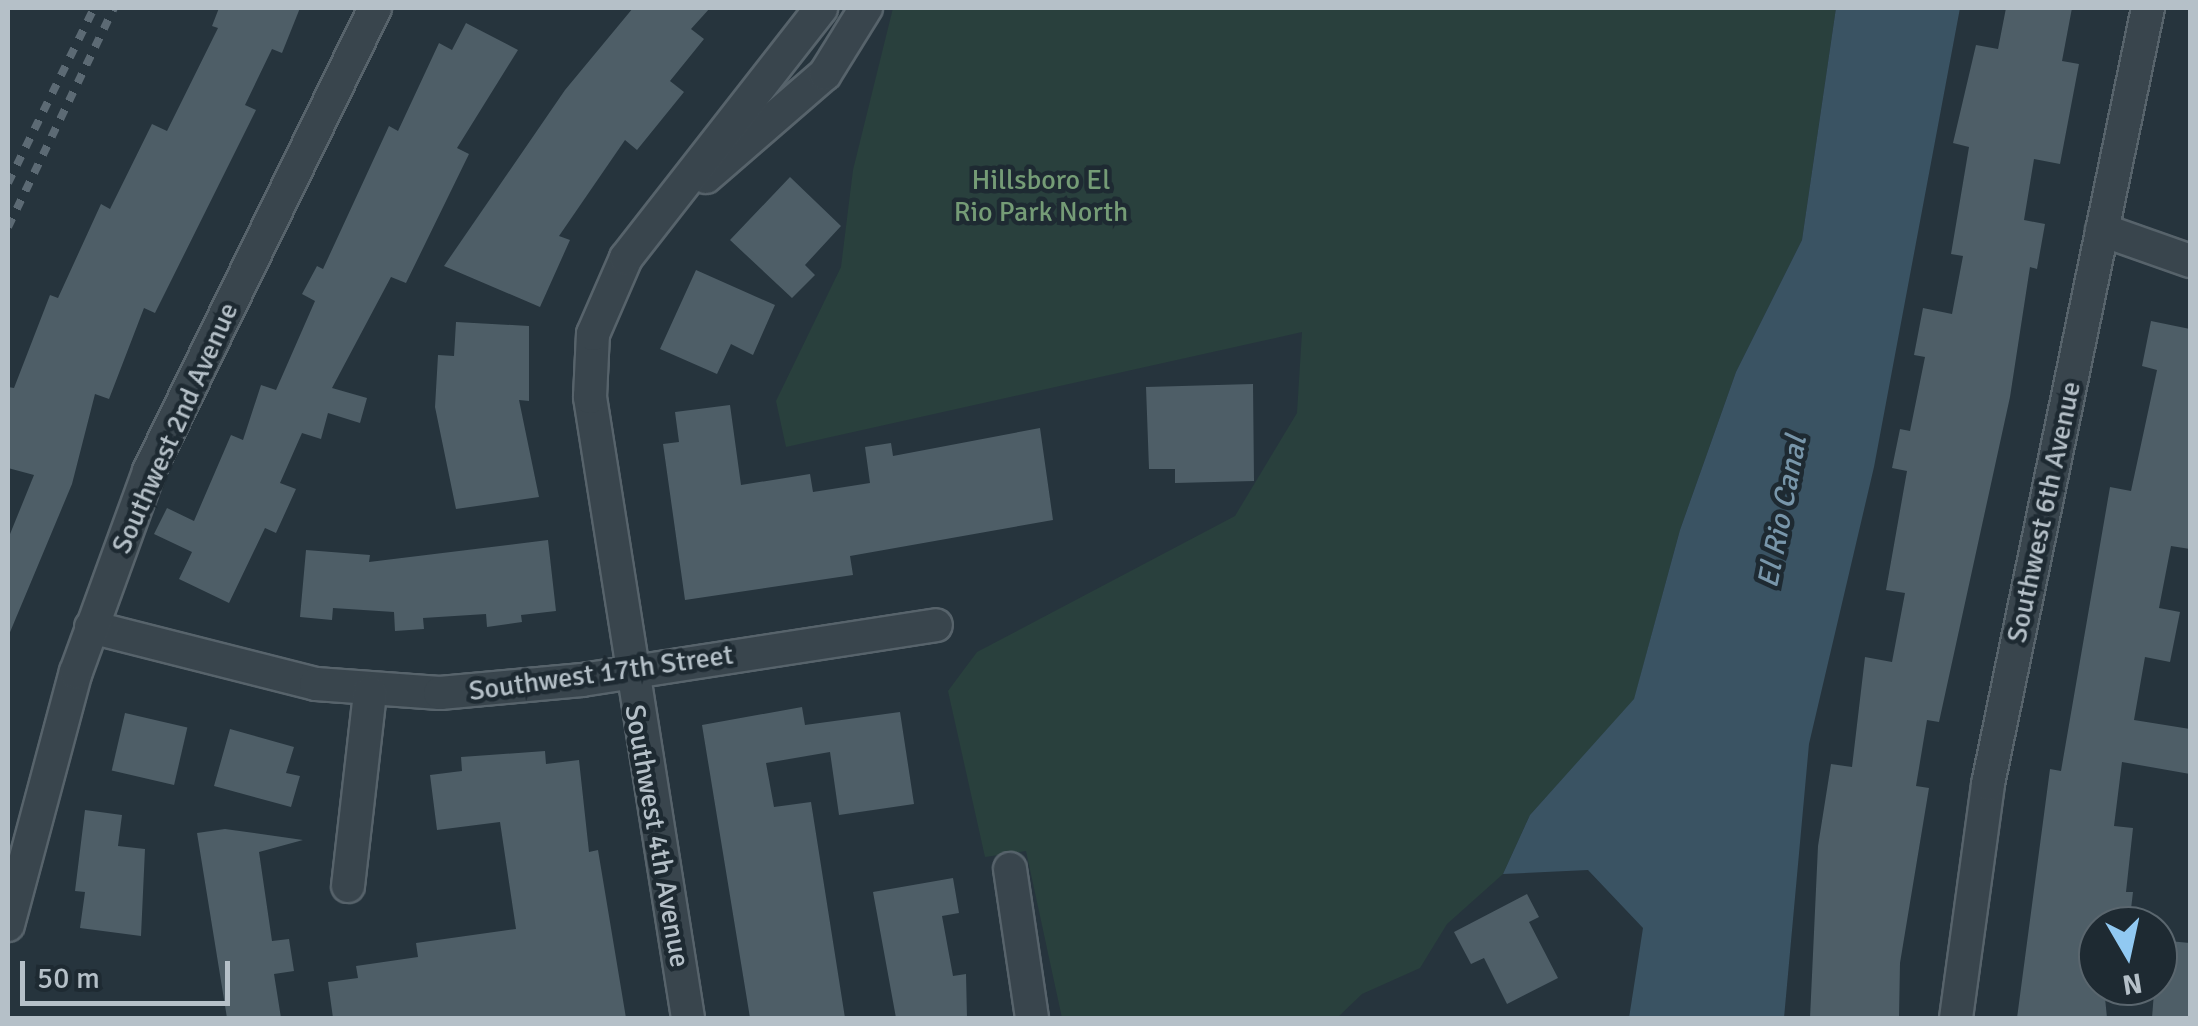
<!DOCTYPE html>
<style>
body{margin:0}
#map{position:relative;width:2198px;height:1026px;overflow:hidden;background:#26343d;font-family:Signika,sans-serif}
div>[style]{position:absolute}
.green>*{inset:0;background:#29403d}
.water>*{inset:0;background:#3a5363}
.building>*{inset:0;background:#4e5e67;transform-origin:0 0}
.roads{filter:drop-shadow(2px 0 #57636b) drop-shadow(-2px 0 #57636b) drop-shadow(0 2px #57636b) drop-shadow(0 -2px #57636b)}
.minor>*{height:32px;margin:-16px;padding:0 16px;transform-origin:16px;border-radius:16px;background:#39454d}
.rail>*{height:8px;margin-top:-4px;transform-origin:0;background:repeating-linear-gradient(90deg,#5c6a74 0 10px,transparent 0 20px)}
span{translate:-50% -50%;white-space:nowrap;text-align:center;line-height:1.15;-webkit-text-stroke:9px #1e2a32;paint-order:stroke}
.park-label{font-size:28px;color:#759c76}
.street-label{font-size:28px;color:#b5c0c8}
.water-label{font-size:30px;color:#7896aa;font-style:italic}
.frame{position:absolute;inset:0;border:10px solid #b5c0c8;pointer-events:none}
.north{position:absolute;left:2078px;top:906px;width:100px;height:100px;box-sizing:border-box;background:#1e2a32;border:2px solid #5a666e;border-radius:50%;rotate:171deg;font-size:28px;font-weight:700;line-height:40px;text-align:center;color:#b5c0c8}
.north::after{content:'';display:block;margin:auto;width:35px;height:45px;background:#91c9f2;clip-path:polygon(50% 0,100% 100%,50% 72%,0 100%)}
.scale{position:absolute;left:20px;top:961px;width:210px;height:45px;box-sizing:border-box;border:5px solid #b5c0c8;border-top:0;padding-left:12px;font-size:30px;line-height:35px;white-space:nowrap;color:#b5c0c8;-webkit-text-stroke:8px #1e2a32;paint-order:stroke}
</style>
<div id="map">
<div class="green">
<i style="clip-path:polygon(893px 8px,1836px 8px,1802px 240px,1736px 372px,1680px 530px,1634px 700px,1530px 815px,1503px 874px,1447px 924px,1420px 968px,1362px 994px,1337px 1018px,1062px 1018px,1026px 851px,985px 857px,948px 691px,977px 652px,1235px 516px,1297px 413px,1302px 332px,786px 447px,776px 401px,841px 267px,853px 170px)"></i>
</div>
<div class="water">
<i style="clip-path:polygon(1836px 8px,1960px 8px,1874px 467px,1809px 744px,1784px 1018px,1629px 1018px,1643px 928px,1588px 870px,1503px 874px,1530px 815px,1634px 699px,1680px 530px,1736px 372px,1802px 240px)"></i>
</div>
<div class="building">
<i style="clip-path:polygon(219px 8px,300px 8px,282px 53px,272px 49px,245px 105px,256px 110px,155px 313px,144px 308px,109px 399px,95px 394px,72px 484px,8px 637px,8px 539px,34px 475px,8px 468px,8px 387px,14px 388px,50px 295px,58px 298px,101px 204px,110px 209px,152px 124px,167px 131px,218px 28px,212px 26px)"></i>
<i style="clip-path:polygon(633px 8px,710px 8px,691px 29px,704px 39px,670px 81px,684px 92px,637px 150px,625px 140px,559px 236px,570px 240px,540px 307px,444px 266px,565px 90px)"></i>
<i style="clip-path:polygon(2006px 8px,2072px 8px,2062px 61px,2079px 64px,2060px 164px,2034px 159px,2024px 220px,2045px 224px,2037px 269px,2030px 267px,2010px 397px,1939px 722px,1927px 720px,1916px 786px,1929px 788px,1900px 963px,1899px 1018px,1810px 1018px,1818px 846px,1831px 764px,1852px 767px,1865px 657px,1892px 662px,1905px 593px,1886px 590px,1907px 471px,1892px 468px,1900px 429px,1910px 431px,1925px 357px,1914px 355px,1923px 308px,1952px 314px,1963px 256px,1951px 254px,1969px 147px,1953px 143px,1976px 45px,1998px 49px)"></i>
<i style="clip-path:polygon(466px 23px,518px 50px,457px 148px,469px 154px,406px 283px,391px 277px,332px 388px,367px 398px,360px 423px,328px 413px,321px 439px,302px 433px,280px 483px,296px 489px,276px 533px,265px 528px,229px 603px,179px 579px,192px 552px,154px 534px,167px 508px,194px 521px,231px 435px,243px 440px,261px 385px,276px 390px,315px 301px,302px 294px,317px 266px,323px 269px,389px 126px,398px 131px,439px 43px,452px 50px)"></i>
<i style="clip-path:polygon(790px 177px,841px 226px,805px 265px,815px 275px,792px 298px,730px 240px)"></i>
<i style="clip-path:polygon(696px 270px,775px 305px,753px 355px,731px 344px,717px 374px,660px 349px)"></i>
<i style="clip-path:polygon(2151px 321px,2190px 329px,2190px 549px,2171px 546px,2159px 608px,2180px 612px,2170px 662px,2145px 657px,2134px 720px,2190px 729px,2190px 774px,2122px 762px,2114px 826px,2133px 828px,2126px 892px,2133px 892px,2129px 926px,2098px 926px,2107px 1018px,2017px 1018px,2050px 769px,2061px 771px,2110px 487px,2131px 491px,2157px 370px,2142px 366px)"></i>
<i style="clip-path:polygon(456px 322px,529px 326px,529px 401px,519px 400px,539px 497px,456px 509px,435px 407px,438px 355px,454px 356px)"></i>
<i style="clip-path:polygon(1253px 384px,1254px 481px,1175px 483px,1175px 469px,1149px 469px,1146px 387px)"></i>
<i style="clip-path:polygon(730px 405px,741px 485px,810px 474px,813px 492px,870px 483px,865px 447px,891px 443px,893px 456px,1040px 428px,1053px 520px,850px 556px,853px 575px,685px 600px,663px 444px,679px 442px,675px 412px)"></i>
<i style="clip-path:polygon(548px 540px,556px 611px,521px 615px,522px 622px,487px 627px,486px 614px,423px 618px,424px 629px,395px 631px,394px 612px,333px 608px,332px 620px,300px 617px,306px 550px,370px 555px,369px 562px)"></i>
<i style="clip-path:polygon(802px 707px,805px 725px,900px 712px,914px 804px,839px 815px,830px 752px,766px 763px,774px 807px,811px 802px,845px 1018px,750px 1018px,702px 725px)"></i>
<i style="left:125px;top:713px;width:64px;height:59px;rotate:13deg"></i>
<i style="clip-path:polygon(230px 729px,294px 747px,286px 773px,300px 776px,291px 807px,214px 786px)"></i>
<i style="clip-path:polygon(545px 751px,546px 764px,579px 760px,589px 852px,598px 850px,626px 1018px,333px 1018px,328px 982px,358px 978px,356px 966px,418px 957px,416px 943px,516px 929px,500px 822px,437px 830px,430px 775px,462px 771px,461px 757px)"></i>
<i style="clip-path:polygon(85px 810px,122px 815px,118px 846px,145px 849px,141px 936px,80px 928px,85px 892px,75px 891px)"></i>
<i style="clip-path:polygon(225px 829px,303px 840px,259px 852px,272px 941px,289px 939px,294px 971px,274px 974px,281px 1018px,227px 1018px,197px 833px)"></i>
<i style="clip-path:polygon(953px 878px,959px 913px,942px 916px,953px 976px,966px 974px,967px 1018px,896px 1018px,873px 892px)"></i>
<i style="clip-path:polygon(1527px 894px,1539px 917px,1529px 922px,1558px 978px,1507px 1004px,1484px 958px,1471px 964px,1454px 932px)"></i>
<i style="clip-path:polygon(2158px 940px,2190px 943px,2190px 1018px,2152px 1018px)"></i>
</div>
<div class="roads">
<div class="minor">
<i style="left:706px;top:177px;width:157px;rotate:-40.9deg"></i>
<i style="left:825px;top:74px;width:78px;rotate:-58.2deg"></i>
<i style="left:2102px;top:230px;width:93px;rotate:19.4deg"></i>
<i style="left:91px;top:627px;width:232px;rotate:14.2deg"></i>
<i style="left:316px;top:684px;width:124px;rotate:4.2deg"></i>
<i style="left:440px;top:693px;width:143px;rotate:-5.2deg"></i>
<i style="left:582px;top:680px;width:358px;rotate:-8.8deg"></i>
<i style="left:1010px;top:869px;width:151px;rotate:81.6deg"></i>
<i style="left:348px;top:886px;width:195px;rotate:-83.5deg"></i>
<i style="left:8px;top:925px;width:262px;rotate:-75deg"></i>
<i style="left:76px;top:672px;width:214px;rotate:-70deg"></i>
<i style="left:149px;top:471px;width:515px;rotate:-63.98deg"></i>
<i style="left:688px;top:1018px;width:629px;rotate:-98.97deg"></i>
<i style="left:590px;top:397px;width:63px;rotate:-87.3deg"></i>
<i style="left:593px;top:334px;width:83px;rotate:-66.5deg"></i>
<i style="left:626px;top:258px;width:317px;rotate:-52deg"></i>
<i style="left:1956px;top:1018px;width:236px;rotate:-82.2deg"></i>
<i style="left:1988px;top:784px;width:792px;rotate:-78.35deg"></i>
</div>
</div>
<div class="rail">
<i style="left:8px;top:183px;width:195px;rotate:-63.8deg"></i>
<i style="left:8px;top:227px;width:243px;rotate:-64.2deg"></i>
</div>
<div class="park-label">
<span style="left:1041px;top:196px">Hillsboro El<br>Rio Park North</span>
</div>
<div class="street-label">
<span style="left:175px;top:428px;rotate:-66deg">Southwest 2nd Avenue</span>
<span style="left:2044px;top:512px;rotate:-78deg">Southwest 6th Avenue</span>
<span style="left:601px;top:673px;rotate:-8deg">Southwest 17th Street</span>
<span style="left:657px;top:836px;rotate:80deg">Southwest 4th Avenue</span>
</div>
<div class="water-label">
<span style="left:1783px;top:512px;rotate:-79deg">El Rio Canal</span>
</div>
<div class="frame"></div>
<div class="north">N</div>
<div class="scale">50 m</div>
</div>
